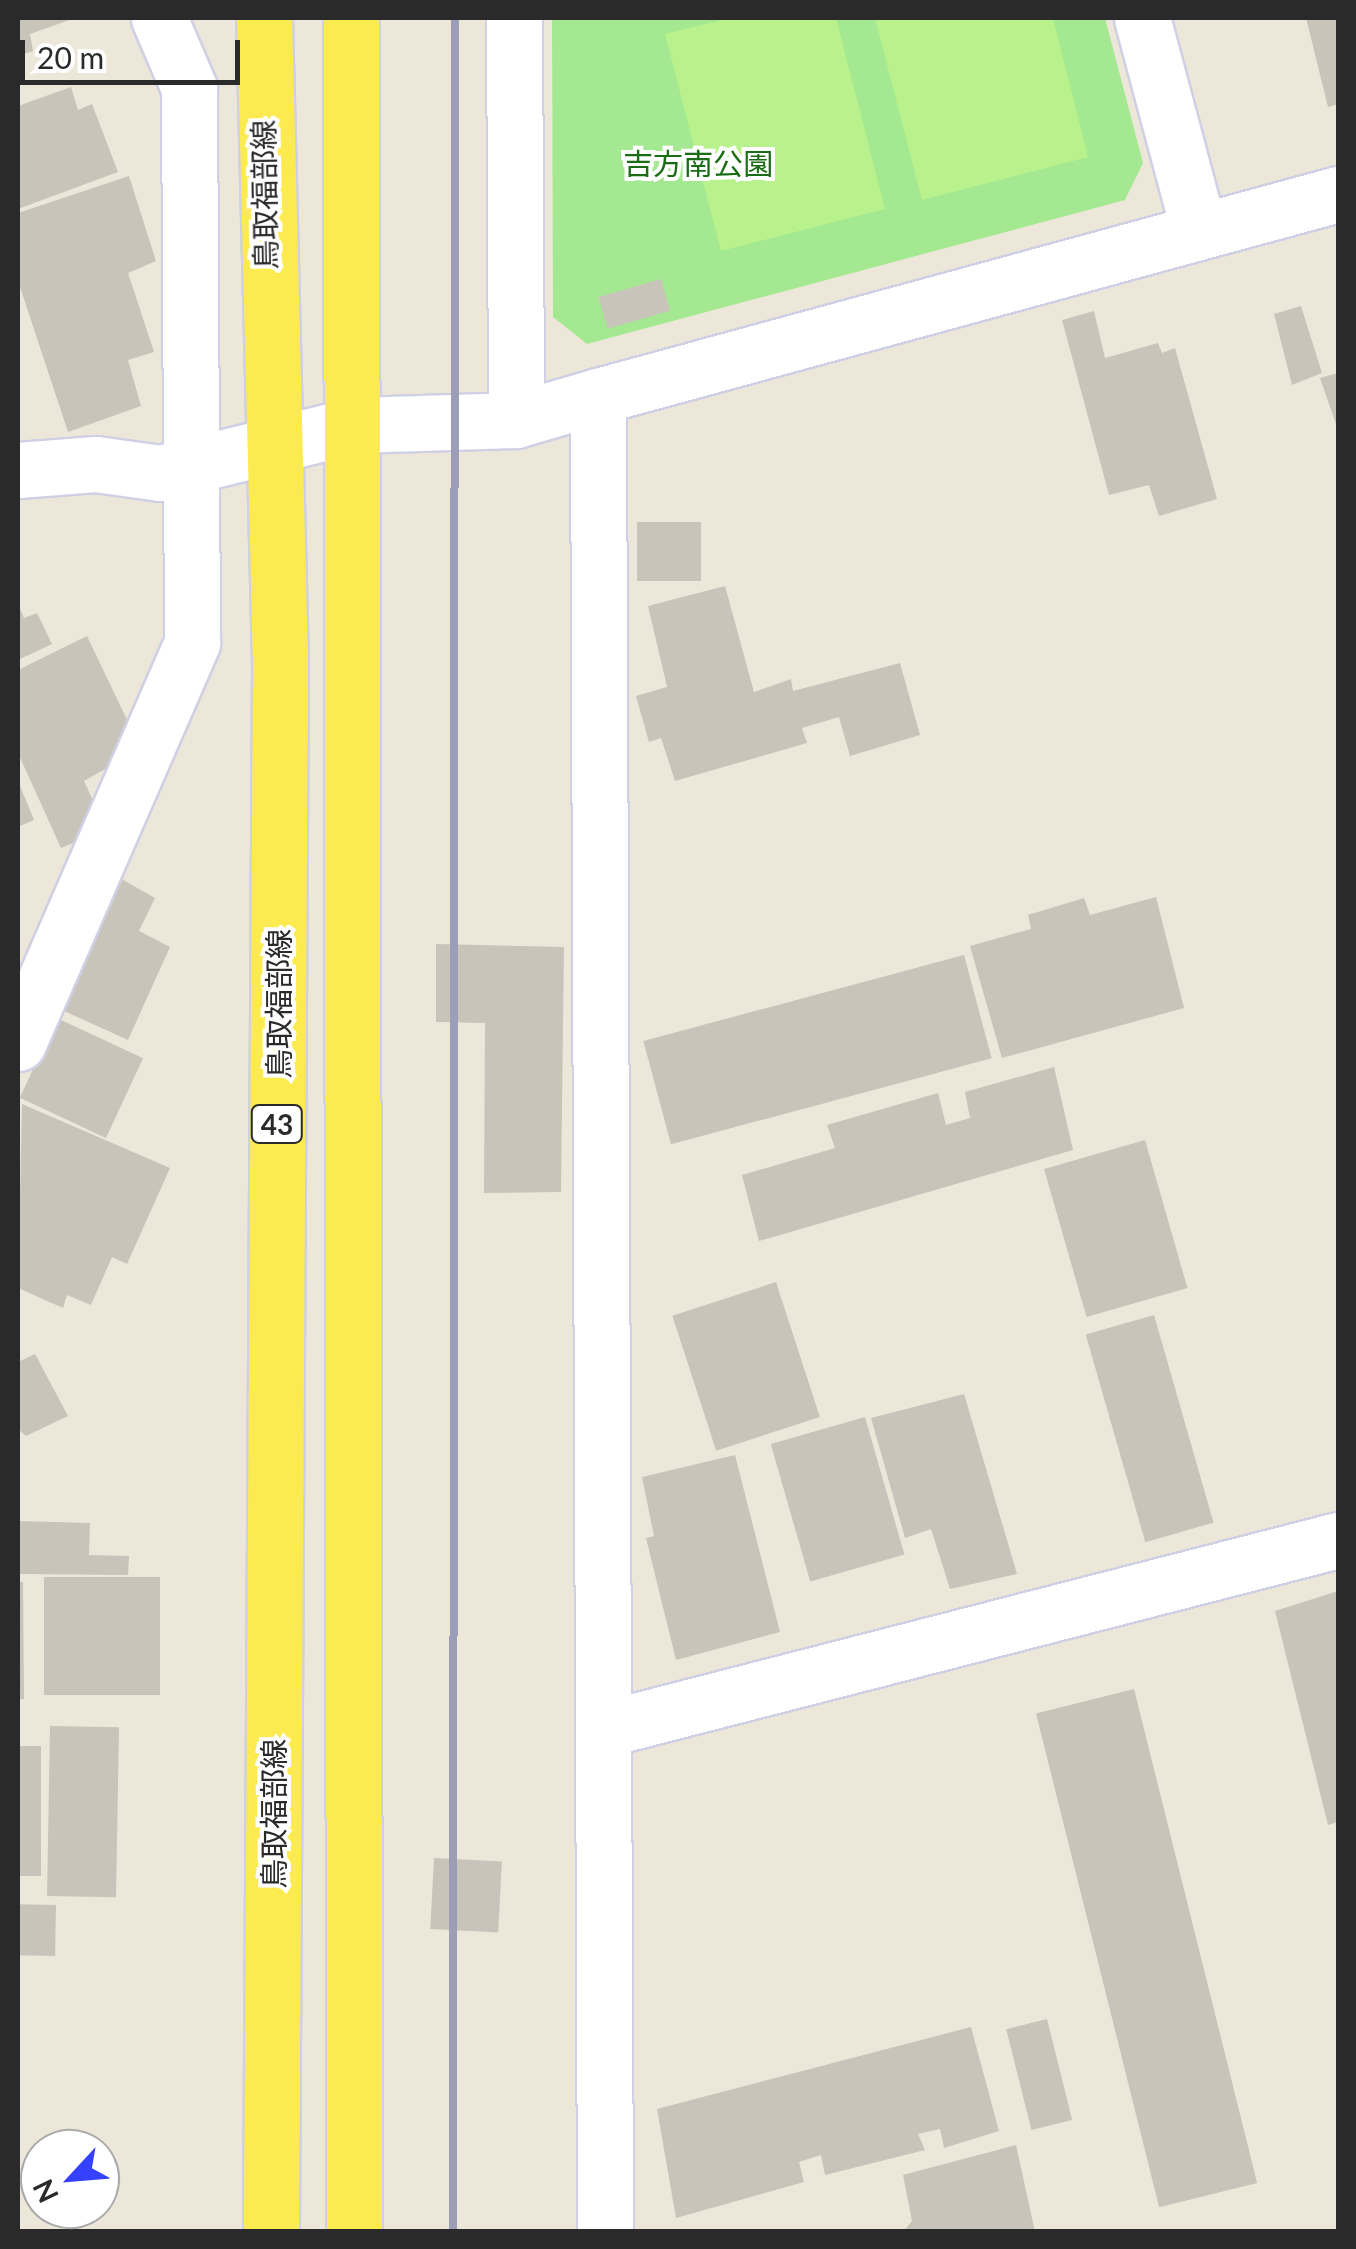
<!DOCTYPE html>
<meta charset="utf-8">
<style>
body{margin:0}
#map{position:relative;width:1356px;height:2249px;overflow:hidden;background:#ede7da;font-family:Lato,"Noto Sans JP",sans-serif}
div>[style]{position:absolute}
.green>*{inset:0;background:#a4e991}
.pitch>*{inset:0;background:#b9f18c}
.building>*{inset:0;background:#c8c4ba;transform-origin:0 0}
.roads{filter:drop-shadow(2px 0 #cfd0e4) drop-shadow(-2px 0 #cfd0e4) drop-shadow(0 2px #cfd0e4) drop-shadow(0 -2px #cfd0e4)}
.minor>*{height:55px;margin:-27.5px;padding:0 27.5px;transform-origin:27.5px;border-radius:27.5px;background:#fff}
.major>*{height:55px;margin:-27.5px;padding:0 27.5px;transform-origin:27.5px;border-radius:27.5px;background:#fceb50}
.rail>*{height:8px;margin:-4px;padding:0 4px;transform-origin:4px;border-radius:4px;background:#9c9db6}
span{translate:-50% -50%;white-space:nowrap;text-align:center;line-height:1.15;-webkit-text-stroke:8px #fff;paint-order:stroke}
.shield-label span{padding:2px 8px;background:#fff;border:2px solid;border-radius:8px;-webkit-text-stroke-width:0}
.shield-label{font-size:28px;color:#2a2a2a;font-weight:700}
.park-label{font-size:30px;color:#1a6d14}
.street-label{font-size:30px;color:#2a2a2a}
.frame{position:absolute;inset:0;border:20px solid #2a2a2a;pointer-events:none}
.north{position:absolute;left:20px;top:2129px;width:100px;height:100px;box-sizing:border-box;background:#fff;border:2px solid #aaa;border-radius:50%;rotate:244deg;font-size:28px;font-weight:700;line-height:40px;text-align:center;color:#2a2a2a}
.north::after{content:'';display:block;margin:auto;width:35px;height:45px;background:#3541ff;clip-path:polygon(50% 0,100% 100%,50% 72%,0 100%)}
.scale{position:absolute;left:20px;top:40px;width:220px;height:45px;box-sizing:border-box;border:5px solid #2a2a2a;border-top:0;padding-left:12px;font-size:30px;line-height:35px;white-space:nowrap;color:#2a2a2a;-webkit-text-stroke:8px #fff;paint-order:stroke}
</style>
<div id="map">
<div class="green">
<i style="clip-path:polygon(552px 18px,1105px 18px,1143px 163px,1125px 200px,587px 344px,553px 317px)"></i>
</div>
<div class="pitch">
<i style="clip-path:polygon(730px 18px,836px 18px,885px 209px,721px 251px,665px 34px)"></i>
<i style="clip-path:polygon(875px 18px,1053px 18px,1088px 157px,922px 200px)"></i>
</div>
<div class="building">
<i style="clip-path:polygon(18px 18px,75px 18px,30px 34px,33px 51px,18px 56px)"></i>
<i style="clip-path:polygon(1306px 18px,1338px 18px,1338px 104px,1328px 107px)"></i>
<i style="clip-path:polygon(71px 87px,78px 110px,92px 104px,118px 172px,18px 209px,18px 106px)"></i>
<i style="clip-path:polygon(129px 176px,156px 261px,128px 273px,154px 352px,128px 360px,141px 406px,68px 432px,18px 281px,18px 213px)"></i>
<i style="left:661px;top:279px;width:33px;height:65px;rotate:74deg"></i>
<i style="clip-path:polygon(1301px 306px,1322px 373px,1292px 385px,1274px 314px)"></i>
<i style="clip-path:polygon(1094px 311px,1105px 358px,1158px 343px,1162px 353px,1175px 348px,1217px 499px,1159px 516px,1149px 485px,1109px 495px,1062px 320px)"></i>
<i style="clip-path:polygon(1338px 373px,1338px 430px,1320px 378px)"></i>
<i style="left:637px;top:522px;width:64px;height:59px"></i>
<i style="clip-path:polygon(725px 586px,754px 692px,791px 679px,793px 691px,900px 663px,920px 735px,850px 756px,839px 717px,802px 728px,807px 743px,675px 781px,661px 738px,649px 742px,636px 696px,667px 687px,648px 606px)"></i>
<i style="clip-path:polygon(18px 604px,24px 618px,37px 613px,52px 644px,18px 660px)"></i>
<i style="clip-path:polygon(87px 636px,129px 724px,112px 765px,84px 781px,96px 807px,80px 840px,61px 848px,18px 753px,18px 670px)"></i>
<i style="clip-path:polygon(18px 781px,34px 820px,18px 827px)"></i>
<i style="clip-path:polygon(118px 877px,155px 898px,139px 931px,170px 947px,128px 1040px,64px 1011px)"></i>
<i style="clip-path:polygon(1156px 897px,1184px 1008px,1002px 1058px,970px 946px,1031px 929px,1028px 915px,1084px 898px,1090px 915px)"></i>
<i style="clip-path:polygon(436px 944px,564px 947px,561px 1192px,484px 1193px,485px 1023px,436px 1022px)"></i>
<i style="left:964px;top:955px;width:107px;height:332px;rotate:75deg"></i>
<i style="left:57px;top:1018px;width:95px;height:88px;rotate:25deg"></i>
<i style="clip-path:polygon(1054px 1067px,1073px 1150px,759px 1241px,742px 1175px,835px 1148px,827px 1125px,938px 1093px,946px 1125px,970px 1118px,965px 1092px)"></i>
<i style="clip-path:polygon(22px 1104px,170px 1168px,127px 1264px,112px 1257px,91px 1305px,67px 1295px,63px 1308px,18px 1288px)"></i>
<i style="left:1145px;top:1140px;width:154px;height:105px;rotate:74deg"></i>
<i style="left:776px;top:1282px;width:142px;height:109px;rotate:72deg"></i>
<i style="left:1154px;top:1315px;width:216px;height:71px;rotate:74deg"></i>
<i style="clip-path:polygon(35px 1354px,68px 1416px,26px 1436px,18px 1429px,18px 1362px)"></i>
<i style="clip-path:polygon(964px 1394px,1017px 1574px,950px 1589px,931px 1529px,905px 1538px,871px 1418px)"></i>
<i style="left:865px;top:1417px;width:143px;height:98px;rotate:74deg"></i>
<i style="clip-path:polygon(735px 1455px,780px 1632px,676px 1660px,646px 1538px,654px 1536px,642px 1477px)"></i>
<i style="clip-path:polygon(18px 1521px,90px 1523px,89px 1555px,129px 1556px,128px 1575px,18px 1574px)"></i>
<i style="left:44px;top:1577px;width:116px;height:118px"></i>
<i style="clip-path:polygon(18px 1582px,23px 1582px,24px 1699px,18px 1699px)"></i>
<i style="clip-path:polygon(1338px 1591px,1338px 1822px,1328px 1825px,1275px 1611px)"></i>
<i style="left:1134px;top:1689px;width:509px;height:101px;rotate:76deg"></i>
<i style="left:50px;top:1726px;width:69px;height:170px;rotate:1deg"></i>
<i style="left:41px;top:1746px;width:130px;height:23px;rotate:90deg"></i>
<i style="left:434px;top:1858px;width:68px;height:71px;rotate:3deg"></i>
<i style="left:56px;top:1905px;width:51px;height:38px;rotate:91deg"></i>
<i style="left:1047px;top:2019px;width:104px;height:42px;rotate:76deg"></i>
<i style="clip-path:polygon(971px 2027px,999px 2131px,944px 2148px,940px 2129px,918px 2134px,925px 2150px,825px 2175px,821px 2155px,799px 2162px,804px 2182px,676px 2218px,657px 2109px)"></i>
<i style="clip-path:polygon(1016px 2145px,1035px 2232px,903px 2232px,912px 2221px,903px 2175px)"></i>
</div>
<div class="roads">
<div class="minor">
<i style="left:514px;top:18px;width:402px;rotate:89.7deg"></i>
<i style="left:1142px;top:18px;width:220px;rotate:75deg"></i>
<i style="left:18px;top:470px;width:78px;rotate:-4.4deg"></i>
<i style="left:96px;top:464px;width:65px;rotate:8deg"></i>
<i style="left:160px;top:473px;width:202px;rotate:-13.8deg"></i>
<i style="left:356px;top:425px;width:160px;rotate:-1.8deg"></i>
<i style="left:516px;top:420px;width:85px;rotate:-16.3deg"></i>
<i style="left:18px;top:1043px;width:437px;rotate:-66.5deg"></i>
<i style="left:192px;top:642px;width:554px;rotate:-90.31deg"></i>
<i style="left:189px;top:88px;width:76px;rotate:-113.2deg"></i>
<i style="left:604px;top:1729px;width:758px;rotate:-14.44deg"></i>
<i style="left:605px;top:2232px;width:1836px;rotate:-90.22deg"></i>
<i style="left:598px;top:396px;width:767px;rotate:-15.27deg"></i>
</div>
<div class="major">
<i style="left:264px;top:18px;width:645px;rotate:88.58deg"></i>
<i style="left:280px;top:663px;width:1569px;rotate:90.33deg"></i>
<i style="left:351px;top:18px;width:2214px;rotate:89.92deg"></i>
</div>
</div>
<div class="rail">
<i style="left:453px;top:2232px;width:2214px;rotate:-89.95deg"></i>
</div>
<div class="shield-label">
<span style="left:277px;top:1124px">43</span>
</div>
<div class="park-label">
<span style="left:698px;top:163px">吉方南公園</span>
</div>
<div class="street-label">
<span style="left:264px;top:195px;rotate:-91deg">鳥取福部線</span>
<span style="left:278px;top:1004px;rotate:-90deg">鳥取福部線</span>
<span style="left:273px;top:1814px;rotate:-90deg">鳥取福部線</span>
</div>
<div class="frame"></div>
<div class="north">N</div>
<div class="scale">20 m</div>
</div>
